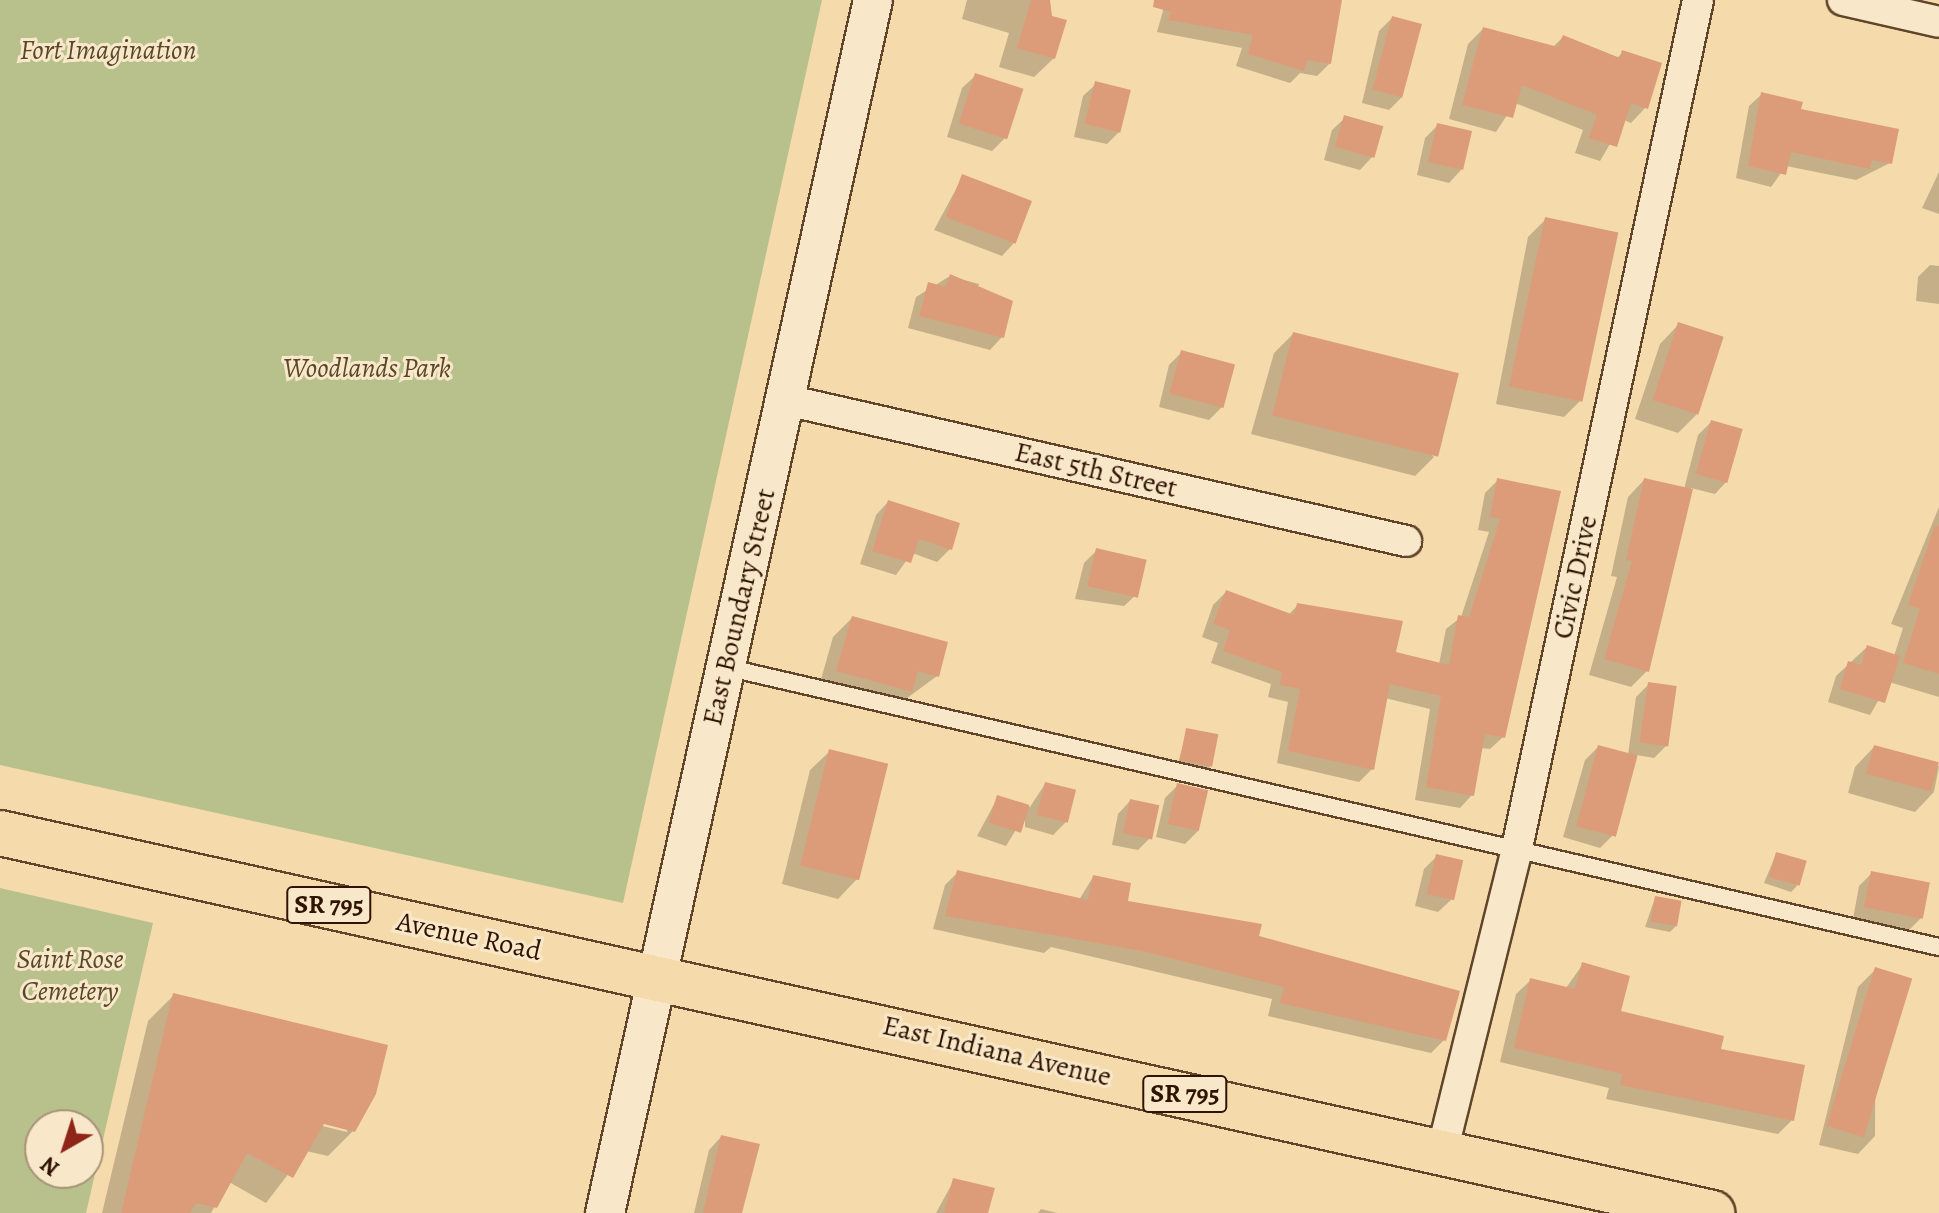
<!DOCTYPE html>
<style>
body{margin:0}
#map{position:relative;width:1939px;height:1213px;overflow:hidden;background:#f5dbac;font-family:Alegreya,serif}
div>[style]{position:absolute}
.green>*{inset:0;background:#b8c18c}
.shadow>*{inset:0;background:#0003}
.building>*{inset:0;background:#dd9c79;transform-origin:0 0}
.roads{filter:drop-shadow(2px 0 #61452b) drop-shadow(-2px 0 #61452b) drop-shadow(0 2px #61452b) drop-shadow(0 -2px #61452b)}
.service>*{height:16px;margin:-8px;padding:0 8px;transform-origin:8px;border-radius:8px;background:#f8e8c9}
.minor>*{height:30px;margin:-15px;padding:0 15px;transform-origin:15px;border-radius:15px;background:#f8e8c9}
.tertiary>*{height:38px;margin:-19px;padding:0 19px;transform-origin:19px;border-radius:19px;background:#f8e8c9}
.primary>*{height:44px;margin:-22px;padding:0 22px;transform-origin:22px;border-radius:22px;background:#f5dbac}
span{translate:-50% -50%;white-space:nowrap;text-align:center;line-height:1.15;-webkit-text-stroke:6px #f8e8c9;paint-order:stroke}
.shield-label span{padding:2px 6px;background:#f8e8c9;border:2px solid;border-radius:6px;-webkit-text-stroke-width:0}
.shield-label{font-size:26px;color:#301300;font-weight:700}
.park-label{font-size:28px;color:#59472a;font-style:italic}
.street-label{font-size:28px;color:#301300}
.north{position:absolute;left:24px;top:1109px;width:80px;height:80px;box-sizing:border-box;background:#f8e8c9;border:2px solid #a89379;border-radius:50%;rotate:219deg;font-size:22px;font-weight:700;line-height:32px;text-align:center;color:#301300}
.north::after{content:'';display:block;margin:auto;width:28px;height:36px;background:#8f2418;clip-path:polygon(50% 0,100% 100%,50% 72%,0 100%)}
</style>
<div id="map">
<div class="green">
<i style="clip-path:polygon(0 0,822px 0,623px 903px,0 765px)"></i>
<i style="clip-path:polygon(evenodd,0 888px,153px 923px,86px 1213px,0 1213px,0 888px,40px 1125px,88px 1125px,88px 1173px,40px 1173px,40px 1125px)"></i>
</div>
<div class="shadow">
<i style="clip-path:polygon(967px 0,1048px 0,1054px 58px,1034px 77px,999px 67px,1009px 33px,962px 19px)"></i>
<i style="clip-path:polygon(1166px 0,1340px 0,1330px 63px,1317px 76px,1300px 73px,1290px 83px,1236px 66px,1242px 48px,1157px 32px)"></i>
<i style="clip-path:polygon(1392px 18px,1402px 97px,1389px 110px,1362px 103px,1379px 31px)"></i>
<i style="clip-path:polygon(1483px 29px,1553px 47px,1563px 37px,1616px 59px,1623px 52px,1646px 107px,1631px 123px,1624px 120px,1600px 161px,1575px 153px,1583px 130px,1515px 103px,1496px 132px,1449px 119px,1468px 44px)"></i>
<i style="clip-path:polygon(975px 76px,1005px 138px,992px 151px,947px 137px,962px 88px)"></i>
<i style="clip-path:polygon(1096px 84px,1120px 131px,1107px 144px,1074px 137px,1083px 96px)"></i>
<i style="clip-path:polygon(1762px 94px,1799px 110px,1890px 163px,1856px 180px,1786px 166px,1771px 187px,1736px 178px,1749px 106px)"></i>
<i style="clip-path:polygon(1345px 118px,1372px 157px,1360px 170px,1324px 160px,1332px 130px)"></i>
<i style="clip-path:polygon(1438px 125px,1461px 170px,1449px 183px,1417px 175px,1425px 138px)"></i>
<i style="clip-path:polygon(1939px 172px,1939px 214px,1922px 208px)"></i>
<i style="clip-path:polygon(963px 176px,1014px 243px,1002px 256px,934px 230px)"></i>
<i style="clip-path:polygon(1545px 220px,1582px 399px,1564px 417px,1496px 404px,1528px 237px)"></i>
<i style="clip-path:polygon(1930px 265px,1939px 266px,1939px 304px,1916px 301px,1918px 277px)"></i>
<i style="clip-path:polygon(950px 276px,979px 284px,976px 293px,1002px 337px,990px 350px,908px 328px,916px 297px)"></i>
<i style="clip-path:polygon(1679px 324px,1697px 414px,1678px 433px,1635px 419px,1660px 344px)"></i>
<i style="clip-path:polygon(1293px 334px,1434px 457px,1415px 476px,1251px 434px,1274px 353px)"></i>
<i style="clip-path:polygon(1182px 352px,1222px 407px,1209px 420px,1159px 407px,1169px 365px)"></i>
<i style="clip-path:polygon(1711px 422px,1727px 481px,1715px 494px,1691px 488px,1647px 671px,1631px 687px,1589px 675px,1617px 577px,1611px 576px,1628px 497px,1644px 480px,1684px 489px,1698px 435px)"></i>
<i style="clip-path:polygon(1498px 480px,1558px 492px,1503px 737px,1490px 749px,1481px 748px,1472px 795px,1460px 808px,1415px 800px,1430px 709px,1385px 698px,1372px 769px,1359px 782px,1277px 763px,1288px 702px,1268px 697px,1271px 684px,1211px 663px,1218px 643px,1202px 637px,1213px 605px,1226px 592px,1288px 615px,1298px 605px,1394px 653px,1439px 664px,1446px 629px,1461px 617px,1489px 532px,1478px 530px,1485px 493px)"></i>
<i style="clip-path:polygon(888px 502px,950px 549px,937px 562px,912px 553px,896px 575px,860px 564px,876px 515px)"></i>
<i style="clip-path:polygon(1939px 507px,1939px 697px,1889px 682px,1870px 715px,1828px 702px,1836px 676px,1867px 647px,1894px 656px,1903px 628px,1891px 624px)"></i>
<i style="clip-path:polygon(1097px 550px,1137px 594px,1124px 606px,1075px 599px,1084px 563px)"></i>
<i style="clip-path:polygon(852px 618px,937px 676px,891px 710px,818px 690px,833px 637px)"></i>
<i style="clip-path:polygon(1649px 684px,1667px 745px,1654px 758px,1637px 755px,1613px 835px,1600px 848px,1563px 837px,1585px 760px,1598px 747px,1628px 755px,1636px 697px)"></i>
<i style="clip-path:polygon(1187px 730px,1210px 767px,1204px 773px,1177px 767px)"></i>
<i style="clip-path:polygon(1874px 747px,1939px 766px,1934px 792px,1915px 812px,1848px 793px,1855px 767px)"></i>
<i style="clip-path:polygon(830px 751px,857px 879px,838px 899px,782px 884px,810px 770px)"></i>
<i style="clip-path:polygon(1045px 784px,1066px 822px,1053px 835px,1025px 827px,1025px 815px,1006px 846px,977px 836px,998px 797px,1030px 807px)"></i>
<i style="clip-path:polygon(1178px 785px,1198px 831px,1185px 844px,1156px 837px,1165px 798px)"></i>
<i style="clip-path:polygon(1130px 801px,1150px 838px,1138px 850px,1112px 845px,1118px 814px)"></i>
<i style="clip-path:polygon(1776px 854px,1797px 886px,1791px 892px,1764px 883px)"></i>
<i style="clip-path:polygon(1437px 856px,1451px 900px,1438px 912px,1415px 906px,1424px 869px)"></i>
<i style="clip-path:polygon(958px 872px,1079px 900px,1093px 877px,1125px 902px,1257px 938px,1444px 1040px,1431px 1053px,1268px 1016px,1272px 999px,1051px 947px,1044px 953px,933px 929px,945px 885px)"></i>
<i style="clip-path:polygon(1872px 873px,1921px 918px,1908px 931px,1853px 919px,1859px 886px)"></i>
<i style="clip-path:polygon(1655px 898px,1676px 926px,1670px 932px,1645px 927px)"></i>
<i style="clip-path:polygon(1583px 964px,1618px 1013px,1792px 1120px,1778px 1134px,1606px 1099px,1609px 1088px,1500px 1062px,1516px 994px,1531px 980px,1566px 988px)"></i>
<i style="clip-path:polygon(1876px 969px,1875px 1136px,1858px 1154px,1819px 1145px,1858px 987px)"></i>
<i style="clip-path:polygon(evenodd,174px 995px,353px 1131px,328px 1156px,306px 1151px,266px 1203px,229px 1182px,211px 1213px,102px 1213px,148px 1021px,174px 995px,315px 1120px,347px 1128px,347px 1132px,314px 1124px,315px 1120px)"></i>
<i style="clip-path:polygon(721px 1137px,740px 1213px,694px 1213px,709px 1150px)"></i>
<i style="clip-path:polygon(954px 1180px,986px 1213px,936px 1213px)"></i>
<i style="clip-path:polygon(1041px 1209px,1057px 1213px,1038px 1213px)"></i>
</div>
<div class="building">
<i style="clip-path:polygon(1031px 0,1050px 0,1052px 16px,1067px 20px,1055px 59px,1017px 48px)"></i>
<i style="clip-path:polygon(1154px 0,1342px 0,1331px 64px,1307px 60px,1304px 71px,1248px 54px,1253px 35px,1168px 20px,1171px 12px,1153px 7px)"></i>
<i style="left:1392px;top:16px;width:31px;height:76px;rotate:15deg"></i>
<i style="clip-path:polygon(1483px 27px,1558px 47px,1563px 35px,1620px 58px,1622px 50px,1662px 63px,1648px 109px,1631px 103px,1617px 147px,1589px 138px,1597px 115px,1522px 85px,1513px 118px,1462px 105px)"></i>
<i style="left:975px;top:73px;width:51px;height:53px;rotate:18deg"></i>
<i style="left:1095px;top:81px;width:37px;height:44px;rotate:14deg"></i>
<i style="clip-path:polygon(1761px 92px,1803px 102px,1801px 109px,1899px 129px,1892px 164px,1872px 160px,1870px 169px,1791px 152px,1786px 175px,1748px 166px)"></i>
<i style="left:1344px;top:115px;width:41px;height:33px;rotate:16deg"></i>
<i style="left:1437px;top:123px;width:36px;height:40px;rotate:13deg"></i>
<i style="left:962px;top:174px;width:75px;height:46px;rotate:21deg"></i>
<i style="left:1545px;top:217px;width:75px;height:173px;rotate:12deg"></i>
<i style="clip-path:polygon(950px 274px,1013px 301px,1004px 338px,919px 316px,928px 282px,946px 287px)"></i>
<i style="left:1678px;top:322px;width:48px;height:82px;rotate:18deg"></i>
<i style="left:1293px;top:332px;width:171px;height:86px;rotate:14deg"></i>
<i style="left:1181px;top:350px;width:56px;height:45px;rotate:15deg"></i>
<i style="left:1711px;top:420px;width:33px;height:56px;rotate:16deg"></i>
<i style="clip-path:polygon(1497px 478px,1561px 491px,1505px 738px,1485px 734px,1474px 796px,1426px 787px,1441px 696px,1390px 684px,1374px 770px,1288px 751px,1300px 689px,1280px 685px,1282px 672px,1223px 651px,1230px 630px,1213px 624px,1226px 590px,1294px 615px,1297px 603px,1403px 621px,1396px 652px,1449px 665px,1458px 615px,1469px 617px,1500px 519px,1490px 517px)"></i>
<i style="clip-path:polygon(1644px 478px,1693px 489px,1649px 672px,1604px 659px,1632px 561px,1626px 560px)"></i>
<i style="clip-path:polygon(888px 500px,960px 523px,952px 550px,919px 539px,911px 563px,872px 551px)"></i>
<i style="clip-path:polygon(1935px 525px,1939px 526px,1939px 674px,1903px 663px,1920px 609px,1908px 605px)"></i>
<i style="left:1096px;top:548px;width:52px;height:39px;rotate:13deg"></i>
<i style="clip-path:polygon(852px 616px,948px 642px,939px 677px,918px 671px,912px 692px,836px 671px)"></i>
<i style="clip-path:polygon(1867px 645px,1900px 656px,1885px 703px,1840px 689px,1848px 661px,1861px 665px)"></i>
<i style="left:1648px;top:682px;width:29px;height:61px;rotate:8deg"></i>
<i style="left:1186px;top:728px;width:33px;height:33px;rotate:11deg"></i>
<i style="left:1598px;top:745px;width:41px;height:84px;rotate:15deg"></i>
<i style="left:1874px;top:745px;width:67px;height:30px;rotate:15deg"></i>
<i style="left:829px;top:749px;width:61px;height:120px;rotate:14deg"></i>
<i style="left:1045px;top:782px;width:32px;height:34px;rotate:14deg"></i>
<i style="left:1177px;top:783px;width:32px;height:42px;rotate:13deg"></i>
<i style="left:997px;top:795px;width:34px;height:29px;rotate:17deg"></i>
<i style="left:1130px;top:799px;width:30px;height:35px;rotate:12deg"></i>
<i style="left:1776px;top:852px;width:32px;height:26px;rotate:16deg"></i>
<i style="left:1436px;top:854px;width:28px;height:41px;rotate:13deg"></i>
<i style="clip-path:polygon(957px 870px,1088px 900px,1093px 875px,1131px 883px,1128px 901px,1262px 924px,1259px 936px,1460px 991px,1446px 1041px,1280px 1003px,1284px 987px,1142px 951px,945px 916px)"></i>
<i style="left:1871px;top:871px;width:60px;height:37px;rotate:11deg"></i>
<i style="left:1655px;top:896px;width:27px;height:26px;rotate:10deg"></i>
<i style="clip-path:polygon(1582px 962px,1630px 976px,1621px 1011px,1724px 1036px,1721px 1049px,1805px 1065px,1794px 1121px,1620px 1085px,1622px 1074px,1514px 1048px,1530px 978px,1575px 989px)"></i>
<i style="left:1875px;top:967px;width:39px;height:166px;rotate:17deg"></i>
<i style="clip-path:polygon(173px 993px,388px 1045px,376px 1094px,355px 1132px,324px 1124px,293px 1178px,247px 1153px,217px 1208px,196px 1203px,190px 1213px,121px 1213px)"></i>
<i style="clip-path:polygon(721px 1135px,760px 1144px,742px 1213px,703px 1213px)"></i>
<i style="clip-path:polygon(953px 1178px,995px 1188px,988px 1213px,944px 1213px)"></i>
</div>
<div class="roads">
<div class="service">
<i style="left:725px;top:667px;width:1246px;rotate:12.99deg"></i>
</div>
<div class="minor">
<i style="left:1843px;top:0;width:98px;rotate:12.9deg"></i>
<i style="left:786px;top:400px;width:636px;rotate:12.81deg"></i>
<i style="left:1442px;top:1152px;width:313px;rotate:-76.1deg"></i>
<i style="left:1517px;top:848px;width:867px;rotate:-77.95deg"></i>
</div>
<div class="tertiary">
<i style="left:605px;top:1213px;width:1242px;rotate:-77.54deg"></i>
</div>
<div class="primary">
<i style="left:0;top:833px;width:1754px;rotate:12.51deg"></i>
</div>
</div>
<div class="shield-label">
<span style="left:329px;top:905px">SR 795</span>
<span style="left:1185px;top:1094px">SR 795</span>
</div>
<div class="park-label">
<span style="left:108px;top:50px">Fort Imagination</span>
<span style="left:367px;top:368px">Woodlands Park</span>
<span style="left:70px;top:975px">Saint Rose<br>Cemetery</span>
</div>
<div class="street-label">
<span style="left:1096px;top:470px;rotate:13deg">East 5th Street</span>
<span style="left:1575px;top:577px;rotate:-78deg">Civic Drive</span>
<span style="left:739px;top:607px;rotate:-77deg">East Boundary Street</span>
<span style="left:469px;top:936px;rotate:12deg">Avenue Road</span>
<span style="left:997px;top:1051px;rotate:13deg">East Indiana Avenue</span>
</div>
<div class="north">N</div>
</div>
